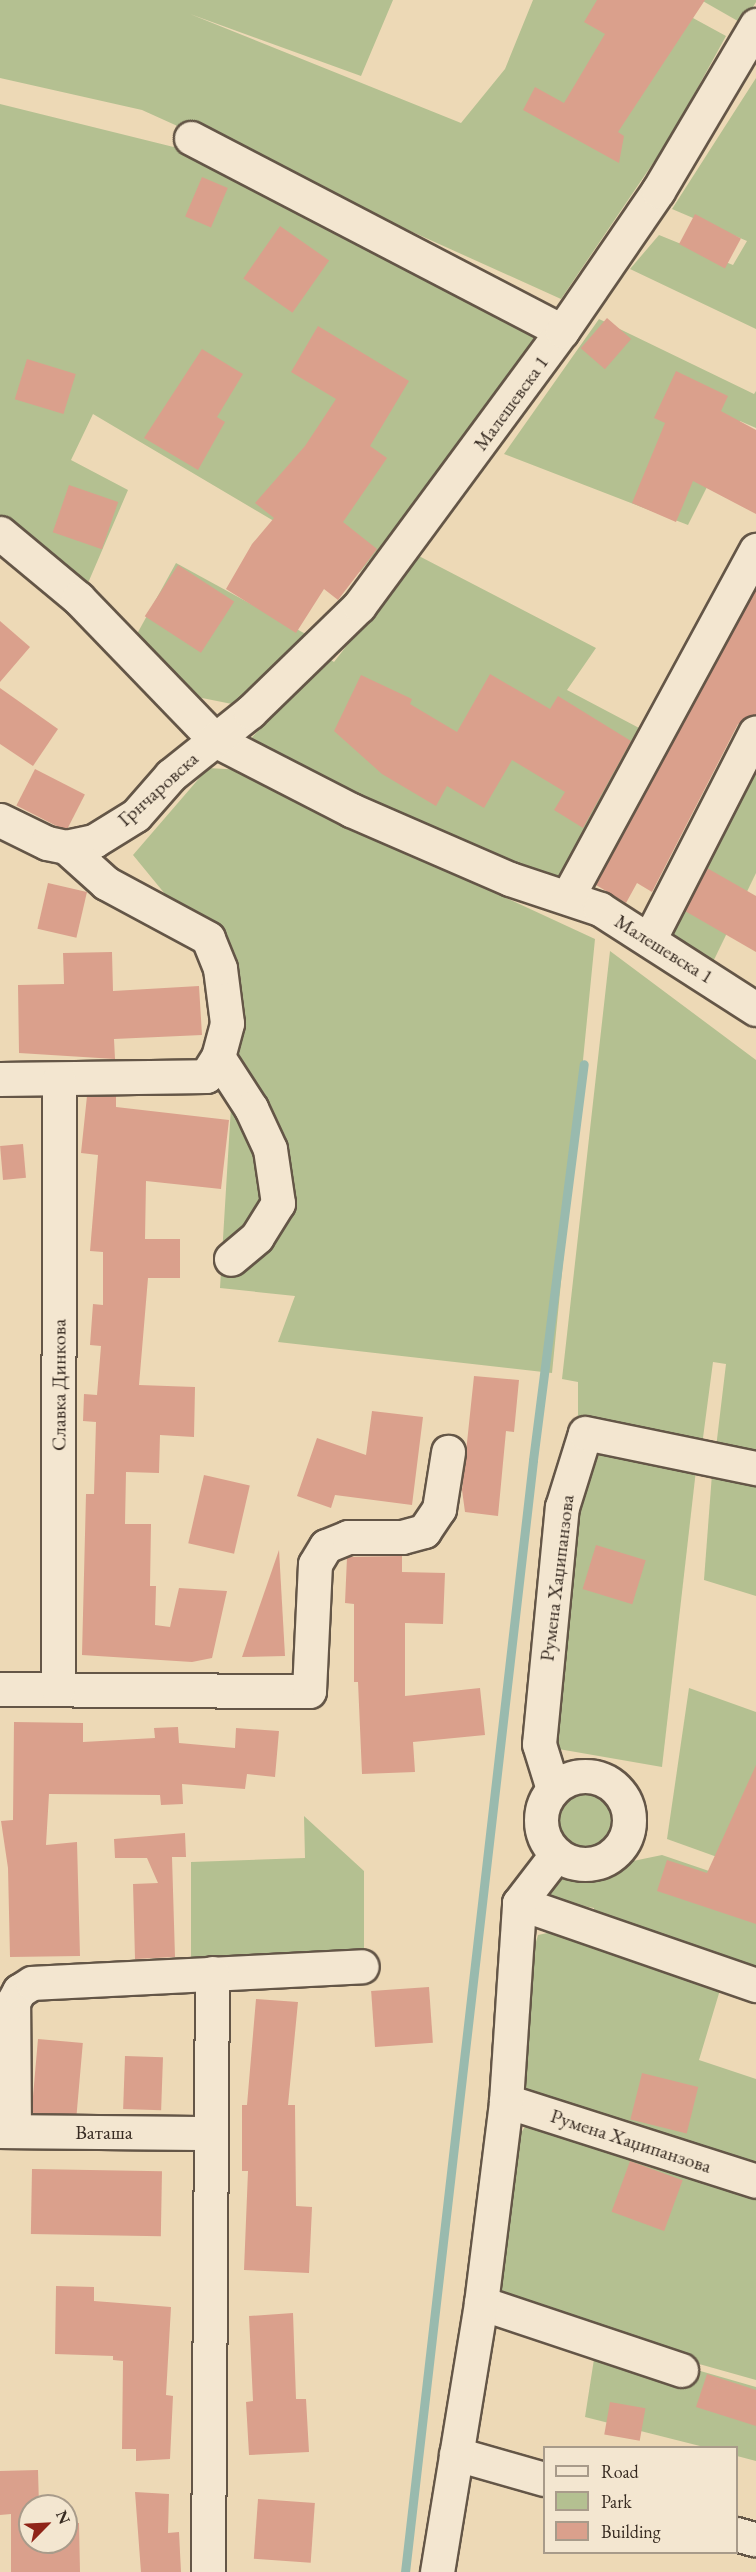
<!DOCTYPE html>
<meta charset="utf-8">
<style>
body{margin:0}
#map{position:relative;width:756px;height:2572px;overflow:hidden;background:#edd9b6;font-family:"EB Garamond",serif}
div>[style]{position:absolute}
.green>*{inset:0;background:#b4c091}
.round{border-radius:50%}
.stream>*{height:9px;margin:-4.5px;padding:0 4.5px;transform-origin:4.5px;border-radius:4.5px;background:#99baae}
.building>*{inset:0;background:#daa08c;transform-origin:0 0}
.roads{filter:drop-shadow(2px 0 #645647) drop-shadow(-2px 0 #645647) drop-shadow(0 2px #645647) drop-shadow(0 -2px #645647)}
.minor>*{height:33px;margin:-16.5px;padding:0 16.5px;transform-origin:16.5px;border-radius:16.5px;background:#f3e6d0}
.minor>.ring{margin:-16.5px;padding:0;box-sizing:content-box;background:none;border:33px solid #f3e6d0;border-radius:50%}
span{translate:-50% -50%;white-space:nowrap;text-align:center;line-height:1.15;-webkit-text-stroke:5px #f3e6d0;paint-order:stroke}
.street-label{font-size:20px;color:#372b22}
.legend{position:absolute;left:543px;top:2446px;width:195px;height:108px;box-sizing:border-box;background:#f3e6d0;border:2px solid #a89b8a;margin:0;padding:8px 10px;list-style:none;font-size:18px;color:#372b22}
.legend li{display:flex;align-items:center;gap:12px;height:30px}
.legend b{width:30px;border:2px solid #a89b8a}
.north{position:absolute;left:18px;top:2494px;width:60px;height:60px;box-sizing:border-box;background:#f3e6d0;border:2px solid #a89b8a;border-radius:50%;rotate:66deg;font-size:16px;font-weight:700;line-height:24px;text-align:center;color:#372b22}
.north::after{content:'';display:block;margin:auto;width:21px;height:27px;background:#8f2418;clip-path:polygon(50% 0,100% 100%,50% 72%,0 100%)}
</style>
<div id="map">
<div class="green">
<i style="clip-path:polygon(0 0,393px 0,361px 76px,190px 14px,461px 123px,505px 69px,533px 0,660px 0,726px 36px,670px 138px,561px 299px,142px 110px,0 78px)"></i>
<i style="clip-path:polygon(701px 0,756px 0,756px 2px,743px 24px)"></i>
<i style="clip-path:polygon(756px 78px,756px 329px,630px 269px,659px 235px,733px 265px,747px 241px,672px 209px)"></i>
<i style="clip-path:polygon(0 104px,214px 157px,527px 323px,540px 347px,360px 572px,93px 414px,71px 460px,128px 490px,82px 597px,0 531px)"></i>
<i style="clip-path:polygon(599px 319px,754px 394px,756px 391px,756px 428px,740px 421px,688px 525px,504px 454px)"></i>
<i style="clip-path:polygon(417px 555px,596px 648px,567px 690px,641px 729px,565px 880px,467px 849px,248px 742px,325px 656px,334px 662px)"></i>
<i style="clip-path:polygon(176px 563px,313px 638px,232px 704px,197px 697px,132px 643px)"></i>
<i style="clip-path:polygon(756px 700px,756px 873px,711px 966px,658px 930px)"></i>
<i style="clip-path:polygon(208px 768px,243px 770px,344px 823px,595px 939px,552px 1373px,278px 1342px,295px 1296px,220px 1288px,232px 1090px,213px 1059px,202px 939px,133px 855px)"></i>
<i style="clip-path:polygon(610px 951px,756px 1060px,756px 1464px,715px 1456px,726px 1364px,713px 1362px,701px 1453px,578px 1421px,578px 1382px,562px 1379px)"></i>
<i style="clip-path:polygon(596px 1446px,696px 1470px,662px 1767px,547px 1747px,574px 1532px)"></i>
<i style="clip-path:polygon(712px 1474px,756px 1485px,756px 1596px,704px 1580px)"></i>
<i style="clip-path:polygon(689px 1688px,756px 1712px,756px 1871px,667px 1839px)"></i>
<i class="round" style="left:557px;top:1787px;width:62px;height:62px"></i>
<i style="clip-path:polygon(304px 1816px,364px 1871px,364px 1958px,191px 1969px,191px 1862px,305px 1858px)"></i>
<i style="clip-path:polygon(662px 1855px,756px 1887px,756px 1972px,593px 1921px,594px 1908px,548px 1900px,549px 1884px,556px 1877px)"></i>
<i style="clip-path:polygon(552px 1932px,645px 1963px,723px 1980px,699px 2060px,756px 2079px,756px 2170px,537px 2102px,515px 2084px,533px 1952px,538px 1935px)"></i>
<i style="clip-path:polygon(528px 2122px,756px 2184px,756px 2380px,628px 2344px,494px 2297px,511px 2193px,512px 2147px)"></i>
<i style="clip-path:polygon(610px 2345px,756px 2387px,756px 2461px,737px 2456px,736px 2448px,704px 2447px,585px 2417px,594px 2359px)"></i>
</div>
<div class="stream">
<i style="left:405px;top:2572px;width:1119px;rotate:-83.43deg"></i>
<i style="left:533px;top:1460px;width:399px;rotate:-82.7deg"></i>
</div>
<div class="building">
<i style="clip-path:polygon(597px 0,705px 0,618px 132px,624px 136px,619px 163px,523px 110px,535px 87px,564px 103px,605px 34px,584px 22px)"></i>
<i style="left:202px;top:177px;width:28px;height:43px;rotate:23deg"></i>
<i style="left:695px;top:214px;width:52px;height:34px;rotate:28deg"></i>
<i style="left:280px;top:226px;width:60px;height:64px;rotate:35deg"></i>
<i style="left:607px;top:318px;width:32px;height:40px;rotate:41deg"></i>
<i style="clip-path:polygon(318px 326px,409px 381px,370px 446px,387px 458px,343px 522px,377px 549px,338px 600px,324px 589px,296px 633px,226px 589px,252px 544px,274px 518px,255px 503px,305px 446px,336px 399px,291px 372px)"></i>
<i style="clip-path:polygon(202px 349px,243px 374px,217px 417px,225px 422px,198px 470px,144px 438px)"></i>
<i style="left:27px;top:359px;width:51px;height:42px;rotate:17deg"></i>
<i style="clip-path:polygon(676px 371px,728px 396px,721px 411px,756px 430px,756px 514px,693px 481px,676px 522px,632px 503px,665px 423px,654px 418px)"></i>
<i style="left:69px;top:485px;width:52px;height:50px;rotate:19deg"></i>
<i style="left:178px;top:565px;width:67px;height:61px;rotate:33deg"></i>
<i style="clip-path:polygon(756px 589px,756px 715px,738px 724px,652px 892px,637px 883px,626px 903px,596px 885px)"></i>
<i style="clip-path:polygon(0 621px,30px 647px,0 682px)"></i>
<i style="clip-path:polygon(490px 674px,550px 709px,558px 696px,631px 741px,583px 828px,554px 810px,565px 792px,512px 760px,484px 808px,447px 786px,436px 806px,382px 774px,334px 731px,361px 675px,412px 699px,410px 704px,457px 732px)"></i>
<i style="clip-path:polygon(0 688px,58px 729px,33px 766px,0 744px)"></i>
<i style="left:35px;top:769px;width:56px;height:41px;rotate:27deg"></i>
<i style="clip-path:polygon(707px 868px,756px 896px,756px 952px,685px 911px)"></i>
<i style="left:48px;top:883px;width:40px;height:47px;rotate:13deg"></i>
<i style="clip-path:polygon(112px 952px,113px 991px,199px 986px,202px 1035px,114px 1039px,115px 1059px,19px 1053px,18px 985px,64px 984px,63px 953px)"></i>
<i style="clip-path:polygon(87px 1096px,116px 1096px,116px 1107px,229px 1120px,221px 1189px,146px 1181px,145px 1239px,180px 1239px,180px 1278px,148px 1278px,139px 1385px,195px 1387px,194px 1437px,160px 1435px,159px 1473px,126px 1472px,125px 1524px,151px 1524px,150px 1586px,156px 1586px,155px 1625px,170px 1627px,179px 1588px,227px 1591px,212px 1658px,192px 1662px,82px 1655px,86px 1494px,94px 1494px,96px 1422px,83px 1421px,84px 1394px,97px 1395px,101px 1346px,90px 1345px,93px 1304px,103px 1305px,103px 1252px,90px 1251px,98px 1155px,81px 1153px)"></i>
<i style="left:23px;top:1144px;width:34px;height:23px;rotate:85deg"></i>
<i style="clip-path:polygon(474px 1376px,519px 1380px,514px 1432px,506px 1431px,498px 1516px,465px 1512px,462px 1490px)"></i>
<i style="clip-path:polygon(372px 1411px,423px 1417px,412px 1505px,335px 1495px,331px 1508px,297px 1496px,317px 1438px,366px 1455px)"></i>
<i style="left:204px;top:1475px;width:47px;height:70px;rotate:13deg"></i>
<i style="left:596px;top:1545px;width:52px;height:46px;rotate:17deg"></i>
<i style="clip-path:polygon(279px 1550px,285px 1656px,242px 1657px)"></i>
<i style="clip-path:polygon(402px 1556px,402px 1572px,445px 1573px,443px 1624px,405px 1623px,405px 1696px,480px 1688px,485px 1735px,413px 1742px,415px 1772px,362px 1774px,358px 1682px,354px 1682px,354px 1604px,345px 1603px,347px 1557px)"></i>
<i style="clip-path:polygon(14px 1722px,83px 1723px,83px 1742px,155px 1738px,154px 1728px,178px 1727px,179px 1743px,235px 1748px,236px 1728px,279px 1731px,275px 1777px,247px 1774px,245px 1789px,182px 1784px,183px 1804px,161px 1805px,160px 1795px,49px 1794px,46px 1845px,77px 1842px,80px 1956px,10px 1957px,8px 1868px,1px 1821px,13px 1820px)"></i>
<i style="clip-path:polygon(756px 1765px,756px 1924px,657px 1891px,667px 1860px,707px 1873px)"></i>
<i style="clip-path:polygon(185px 1833px,186px 1857px,172px 1857px,175px 1957px,135px 1959px,133px 1884px,158px 1883px,147px 1858px,115px 1858px,114px 1839px)"></i>
<i style="left:429px;top:1987px;width:56px;height:58px;rotate:86deg"></i>
<i style="clip-path:polygon(256px 1999px,298px 2002px,288px 2105px,295px 2105px,296px 2206px,312px 2207px,309px 2273px,244px 2270px,248px 2171px,242px 2171px,242px 2105px,247px 2105px)"></i>
<i style="left:38px;top:2039px;width:45px;height:74px;rotate:5deg"></i>
<i style="left:125px;top:2056px;width:38px;height:53px;rotate:2deg"></i>
<i style="left:642px;top:2073px;width:58px;height:48px;rotate:14deg"></i>
<i style="left:630px;top:2161px;width:56px;height:54px;rotate:20deg"></i>
<i style="left:32px;top:2169px;width:130px;height:65px;rotate:1deg"></i>
<i style="clip-path:polygon(56px 2286px,94px 2287px,94px 2301px,171px 2307px,166px 2395px,173px 2396px,170px 2459px,136px 2461px,136px 2449px,122px 2449px,123px 2361px,113px 2360px,113px 2356px,55px 2354px)"></i>
<i style="clip-path:polygon(293px 2313px,296px 2399px,306px 2399px,309px 2452px,249px 2455px,246px 2402px,253px 2401px,249px 2316px)"></i>
<i style="clip-path:polygon(707px 2374px,756px 2390px,756px 2426px,696px 2407px)"></i>
<i style="left:610px;top:2402px;width:36px;height:33px;rotate:10deg"></i>
<i style="clip-path:polygon(38px 2470px,39px 2506px,30px 2506px,30px 2542px,66px 2542px,66px 2523px,79px 2523px,80px 2572px,11px 2572px,11px 2514px,0 2515px,0 2471px)"></i>
<i style="clip-path:polygon(135px 2492px,169px 2494px,168px 2533px,179px 2532px,181px 2572px,141px 2572px)"></i>
<i style="left:258px;top:2499px;width:57px;height:60px;rotate:4deg"></i>
</div>
<div class="roads">
<div class="minor">
<i style="left:191px;top:138px;width:418px;rotate:27.5deg"></i>
<i style="left:0;top:533px;width:102px;rotate:39.8deg"></i>
<i style="left:78px;top:598px;width:197px;rotate:46deg"></i>
<i style="left:215px;top:740px;width:153px;rotate:27.2deg"></i>
<i style="left:351px;top:810px;width:173px;rotate:23.5deg"></i>
<i style="left:510px;top:879px;width:95px;rotate:18.4deg"></i>
<i style="left:600px;top:909px;width:185px;rotate:32.7deg"></i>
<i style="left:0;top:820px;width:52px;rotate:26.1deg"></i>
<i style="left:47px;top:843px;width:19px;rotate:12deg"></i>
<i style="left:66px;top:847px;width:29px;rotate:-12deg"></i>
<i style="left:94px;top:841px;width:49px;rotate:-31.8deg"></i>
<i style="left:136px;top:815px;width:53px;rotate:-48.8deg"></i>
<i style="left:171px;top:775px;width:101px;rotate:-38.6deg"></i>
<i style="left:250px;top:712px;width:152px;rotate:-44.2deg"></i>
<i style="left:359px;top:606px;width:342px;rotate:-53.6deg"></i>
<i style="left:562px;top:331px;width:170px;rotate:-55.6deg"></i>
<i style="left:658px;top:191px;width:193px;rotate:-59.4deg"></i>
<i style="left:568px;top:896px;width:394px;rotate:-61.5deg"></i>
<i style="left:649px;top:940px;width:233px;rotate:-62.9deg"></i>
<i style="left:218px;top:1057px;width:61px;rotate:57.1deg"></i>
<i style="left:251px;top:1108px;width:45px;rotate:65.1deg"></i>
<i style="left:270px;top:1149px;width:55px;rotate:81.6deg"></i>
<i style="left:278px;top:1203px;width:40px;rotate:122deg"></i>
<i style="left:257px;top:1237px;width:34px;rotate:140deg"></i>
<i style="left:0;top:1079px;width:206px;rotate:-0.8deg"></i>
<i style="left:206px;top:1076px;width:22px;rotate:-58deg"></i>
<i style="left:218px;top:1057px;width:35px;rotate:-75deg"></i>
<i style="left:227px;top:1023px;width:55px;rotate:-97.3deg"></i>
<i style="left:220px;top:968px;width:32px;rotate:-112deg"></i>
<i style="left:208px;top:938px;width:116px;rotate:-151.7deg"></i>
<i style="left:106px;top:883px;width:54px;rotate:-138deg"></i>
<i style="left:0;top:1689px;width:309px;rotate:0.4deg"></i>
<i style="left:309px;top:1691px;width:127px;rotate:-87.3deg"></i>
<i style="left:315px;top:1564px;width:21px;rotate:-59deg"></i>
<i style="left:326px;top:1546px;width:24px;rotate:-22deg"></i>
<i style="left:348px;top:1537px;width:54px"></i>
<i style="left:402px;top:1537px;width:23px;rotate:-15deg"></i>
<i style="left:424px;top:1531px;width:27px;rotate:-56deg"></i>
<i style="left:439px;top:1509px;width:58px;rotate:-81deg"></i>
<i style="left:58px;top:1689px;width:609px;rotate:-89.91deg"></i>
<i class="ring" style="left:541px;top:1776px;width:55px;height:55px"></i>
<i style="left:553px;top:1789px;width:47px;rotate:-107.3deg"></i>
<i style="left:539px;top:1744px;width:238px;rotate:-84.5deg"></i>
<i style="left:562px;top:1507px;width:77px;rotate:-72.7deg"></i>
<i style="left:585px;top:1433px;width:175px;rotate:11.6deg"></i>
<i style="left:519px;top:1903px;width:251px;rotate:19.1deg"></i>
<i style="left:519px;top:1903px;width:61px;rotate:-52.4deg"></i>
<i style="left:506px;top:2101px;width:262px;rotate:17.7deg"></i>
<i style="left:0;top:2131px;width:208px;rotate:0.6deg"></i>
<i style="left:14px;top:2131px;width:129px;rotate:-90.4deg"></i>
<i style="left:13px;top:2002px;width:13px;rotate:-61deg"></i>
<i style="left:19px;top:1991px;width:15px;rotate:-32deg"></i>
<i style="left:32px;top:1983px;width:330px;rotate:-2.9deg"></i>
<i style="left:481px;top:2303px;width:211px;rotate:18.5deg"></i>
<i style="left:456px;top:2454px;width:91px;rotate:15.9deg"></i>
<i style="left:736px;top:2534px;width:19px;rotate:16deg"></i>
<i style="left:208px;top:2572px;width:599px;rotate:-89.62deg"></i>
<i style="left:437px;top:2572px;width:273px;rotate:-80.7deg"></i>
<i style="left:481px;top:2303px;width:204px;rotate:-82.9deg"></i>
<i style="left:506px;top:2101px;width:198px;rotate:-86.2deg"></i>
</div>
</div>
<div class="street-label">
<span style="left:511px;top:403px;rotate:-54deg">Малешевска 1</span>
<span style="left:158px;top:789px;rotate:-42deg">Грнчаровска</span>
<span style="left:664px;top:949px;rotate:32deg">Малешевска 1</span>
<span style="left:59px;top:1385px;rotate:-90deg">Славка Динкова</span>
<span style="left:557px;top:1578px;rotate:-83deg">Румена Хаџипанзова</span>
<span style="left:104px;top:2132px">Ваташа</span>
<span style="left:631px;top:2141px;rotate:18deg">Румена Хаџипанзова</span>
</div>
<ul class="legend">
<li><b style="height:8px;background:#f3e6d0"></b>Road</li>
<li><b style="height:16px;background:#b4c091"></b>Park</li>
<li><b style="height:16px;background:#daa08c"></b>Building</li>
</ul>
<div class="north">N</div>
</div>
